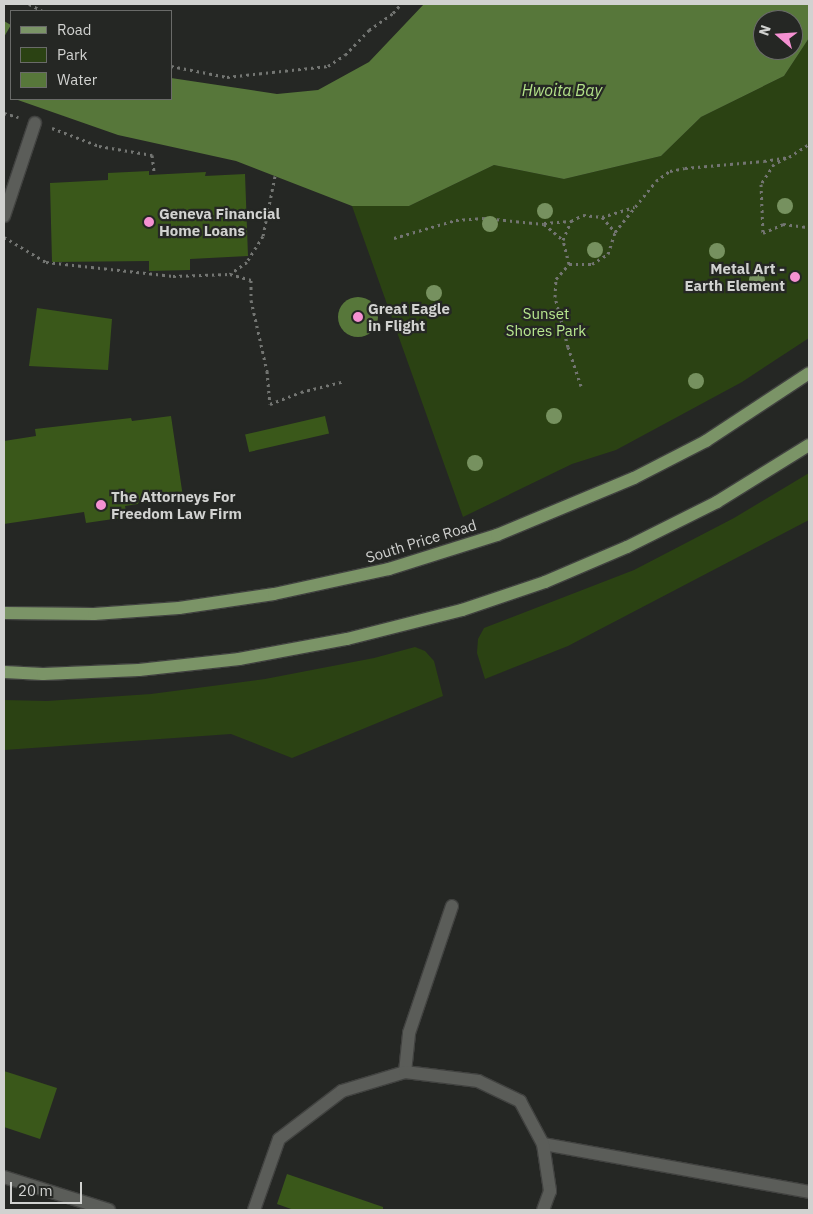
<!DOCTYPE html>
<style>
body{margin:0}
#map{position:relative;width:813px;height:1214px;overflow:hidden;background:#252724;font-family:"IBM Plex Sans",sans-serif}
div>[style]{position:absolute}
.green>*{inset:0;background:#2b4213}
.water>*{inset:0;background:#57773a;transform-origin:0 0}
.round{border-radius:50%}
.building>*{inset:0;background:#3a581a;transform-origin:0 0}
.path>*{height:3px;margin-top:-1.5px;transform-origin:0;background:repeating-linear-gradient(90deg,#737572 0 2.5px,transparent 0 6.5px)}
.roads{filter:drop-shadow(1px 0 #414240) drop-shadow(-1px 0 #414240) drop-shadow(0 1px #414240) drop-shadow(0 -1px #414240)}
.minor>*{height:12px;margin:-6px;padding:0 6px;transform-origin:6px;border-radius:6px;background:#5b5d59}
.major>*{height:12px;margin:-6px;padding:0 6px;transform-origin:6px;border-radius:6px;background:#7b9467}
.trees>*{width:16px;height:16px;margin:-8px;border-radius:50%;background:#76915f}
.dots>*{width:14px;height:14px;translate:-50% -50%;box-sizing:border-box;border:2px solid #252724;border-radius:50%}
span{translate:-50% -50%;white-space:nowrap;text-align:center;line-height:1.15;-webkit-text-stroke:4.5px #252724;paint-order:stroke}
.poi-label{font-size:15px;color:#d1d2d0;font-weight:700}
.left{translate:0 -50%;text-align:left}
.right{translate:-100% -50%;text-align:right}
.park-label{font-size:15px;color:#b8e88f}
.street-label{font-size:15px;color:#d1d2d0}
.water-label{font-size:16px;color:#b3e289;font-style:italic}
.frame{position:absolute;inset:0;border:5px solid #d1d2d0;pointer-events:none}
.legend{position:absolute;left:10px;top:10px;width:162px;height:90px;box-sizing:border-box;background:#252724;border:1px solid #6a6b69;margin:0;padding:6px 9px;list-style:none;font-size:15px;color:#d1d2d0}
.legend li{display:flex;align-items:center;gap:10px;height:25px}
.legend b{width:25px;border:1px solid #6a6b69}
.north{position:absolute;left:753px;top:10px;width:50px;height:50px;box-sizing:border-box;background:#252724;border:1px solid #6a6b69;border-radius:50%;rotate:289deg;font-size:14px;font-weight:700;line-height:20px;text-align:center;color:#d1d2d0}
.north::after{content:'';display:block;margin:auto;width:18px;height:22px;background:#f591d2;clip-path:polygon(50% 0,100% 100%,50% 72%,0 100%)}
.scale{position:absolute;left:10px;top:1182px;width:72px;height:22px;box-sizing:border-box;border:2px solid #d1d2d0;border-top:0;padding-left:6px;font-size:15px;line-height:18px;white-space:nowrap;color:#d1d2d0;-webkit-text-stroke:4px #252724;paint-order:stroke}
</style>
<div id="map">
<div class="green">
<i style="clip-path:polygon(809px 38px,809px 338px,742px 382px,616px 450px,572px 464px,463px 517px,352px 206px,409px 206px,494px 165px,564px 179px,661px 156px,701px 117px,784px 76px)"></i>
<i style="clip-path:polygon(809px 473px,809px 520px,568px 646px,485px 679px,477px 653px,478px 639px,484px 628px,634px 570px,734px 518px)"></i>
<i style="clip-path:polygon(415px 647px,425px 651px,434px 661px,443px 696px,292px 758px,231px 734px,4px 750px,4px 700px,47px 701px,151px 694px,265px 679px,374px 658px)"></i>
</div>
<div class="water">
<i style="clip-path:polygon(evenodd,424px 4px,809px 4px,809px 38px,784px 76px,701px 117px,661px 156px,564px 179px,494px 165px,409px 206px,352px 206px,236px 161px,118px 135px,15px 99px,171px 99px,171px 78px,277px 94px,318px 90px,369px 62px,424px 4px,763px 20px,793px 20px,793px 50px,763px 50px,763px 20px)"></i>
<i style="left:4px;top:21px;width:8px;height:74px;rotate:30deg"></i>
<i class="round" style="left:338px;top:297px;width:40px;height:40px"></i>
</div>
<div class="building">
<i style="clip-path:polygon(149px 171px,149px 175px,206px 172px,205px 176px,245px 174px,248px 256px,190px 259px,190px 270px,149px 271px,149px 261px,52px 262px,50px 183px,108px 180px,108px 173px)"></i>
<i style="clip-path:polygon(37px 308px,112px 319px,108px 370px,29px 366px)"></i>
<i style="clip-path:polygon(171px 416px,183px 497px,125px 506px,127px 517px,86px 523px,84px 512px,4px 524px,4px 441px,36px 436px,35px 429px,131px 418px,132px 421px)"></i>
<i style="left:325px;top:416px;width:18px;height:82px;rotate:77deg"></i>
<i style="clip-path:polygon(4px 1071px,57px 1088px,40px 1139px,4px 1127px)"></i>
<i style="clip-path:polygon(287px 1174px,383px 1207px,383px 1210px,294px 1210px,277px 1204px)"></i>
</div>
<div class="path">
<i style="left:29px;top:4px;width:16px;rotate:27deg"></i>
<i style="left:171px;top:66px;width:57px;rotate:11.1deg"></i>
<i style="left:227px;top:77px;width:102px;rotate:-6.2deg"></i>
<i style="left:328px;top:66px;width:20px;rotate:-33deg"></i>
<i style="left:345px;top:55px;width:35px;rotate:-46deg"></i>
<i style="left:369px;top:30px;width:29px;rotate:-35deg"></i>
<i style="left:393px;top:13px;width:12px;rotate:-48deg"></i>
<i style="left:4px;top:113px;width:15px;rotate:16deg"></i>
<i style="left:52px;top:128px;width:50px;rotate:21deg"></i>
<i style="left:99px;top:146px;width:54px;rotate:9.6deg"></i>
<i style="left:152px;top:155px;width:17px;rotate:83deg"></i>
<i style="left:786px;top:158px;width:13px;rotate:153deg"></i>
<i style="left:774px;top:164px;width:24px;rotate:123deg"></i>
<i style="left:761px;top:184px;width:49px;rotate:87.7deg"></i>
<i style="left:763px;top:233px;width:22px;rotate:-24deg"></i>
<i style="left:783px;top:224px;width:26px;rotate:7deg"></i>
<i style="left:275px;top:176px;width:61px;rotate:101.3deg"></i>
<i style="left:263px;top:236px;width:31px;rotate:122deg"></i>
<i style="left:247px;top:262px;width:21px;rotate:145deg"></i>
<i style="left:230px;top:274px;width:22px;rotate:16deg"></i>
<i style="left:251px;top:280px;width:20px;rotate:90deg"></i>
<i style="left:251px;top:300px;width:73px;rotate:77.3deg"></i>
<i style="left:267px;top:371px;width:33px;rotate:85deg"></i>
<i style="left:270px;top:404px;width:33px;rotate:-21deg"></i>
<i style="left:301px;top:392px;width:45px;rotate:-14deg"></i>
<i style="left:602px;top:217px;width:34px;rotate:-17deg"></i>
<i style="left:544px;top:223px;width:27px;rotate:-4deg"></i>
<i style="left:4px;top:237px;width:49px;rotate:30.8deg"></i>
<i style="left:46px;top:262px;width:128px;rotate:6.3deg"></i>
<i style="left:173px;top:276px;width:57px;rotate:-2deg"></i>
<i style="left:394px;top:238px;width:65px;rotate:-16.2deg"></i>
<i style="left:456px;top:220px;width:28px;rotate:-4deg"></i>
<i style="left:484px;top:218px;width:60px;rotate:5.7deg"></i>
<i style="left:544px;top:224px;width:25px;rotate:40deg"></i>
<i style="left:569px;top:264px;width:25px;rotate:-104deg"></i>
<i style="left:563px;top:240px;width:21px;rotate:-67deg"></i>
<i style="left:571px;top:221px;width:13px;rotate:-27deg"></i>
<i style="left:583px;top:215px;width:19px;rotate:6deg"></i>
<i style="left:602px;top:217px;width:20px;rotate:49deg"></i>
<i style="left:581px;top:386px;width:41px;rotate:-108.4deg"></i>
<i style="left:568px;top:347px;width:52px;rotate:-104.6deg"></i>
<i style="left:555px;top:297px;width:18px;rotate:-87deg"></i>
<i style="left:556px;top:279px;width:20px;rotate:-49deg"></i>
<i style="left:569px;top:264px;width:23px"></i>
<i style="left:592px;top:264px;width:19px;rotate:-32deg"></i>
<i style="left:608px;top:254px;width:23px;rotate:-72deg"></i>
<i style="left:615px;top:232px;width:65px;rotate:-51.2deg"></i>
<i style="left:656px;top:181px;width:17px;rotate:-36deg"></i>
<i style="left:670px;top:171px;width:15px;rotate:-11deg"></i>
<i style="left:685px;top:168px;width:79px;rotate:-5.1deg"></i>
<i style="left:764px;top:161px;width:25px;rotate:-9deg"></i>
<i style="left:789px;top:157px;width:24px;rotate:-33deg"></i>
</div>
<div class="roads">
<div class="minor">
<i style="left:4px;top:216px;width:98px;rotate:-71.6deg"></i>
<i style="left:405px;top:1072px;width:39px;rotate:-84deg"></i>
<i style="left:409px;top:1033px;width:134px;rotate:-71.3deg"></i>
<i style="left:543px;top:1144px;width:270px;rotate:10.2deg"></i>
<i style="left:4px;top:1177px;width:110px;rotate:17.4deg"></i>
<i style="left:254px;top:1210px;width:75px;rotate:-70.6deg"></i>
<i style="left:279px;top:1139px;width:79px;rotate:-37.3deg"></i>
<i style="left:342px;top:1091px;width:66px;rotate:-16.8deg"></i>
<i style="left:405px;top:1072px;width:74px;rotate:7deg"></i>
<i style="left:478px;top:1081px;width:47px;rotate:25.5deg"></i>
<i style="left:520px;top:1101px;width:49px;rotate:61.9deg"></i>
<i style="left:543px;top:1144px;width:48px;rotate:81.5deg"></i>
<i style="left:550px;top:1191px;width:20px;rotate:110deg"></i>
</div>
<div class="major">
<i style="left:4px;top:613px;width:90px;rotate:0.6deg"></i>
<i style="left:94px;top:614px;width:85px;rotate:-4deg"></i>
<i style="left:179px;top:608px;width:96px;rotate:-8.4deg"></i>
<i style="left:274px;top:594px;width:118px;rotate:-12.3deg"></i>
<i style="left:389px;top:569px;width:113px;rotate:-17.5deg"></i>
<i style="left:497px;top:535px;width:148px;rotate:-22.6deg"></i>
<i style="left:634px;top:478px;width:81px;rotate:-27.2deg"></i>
<i style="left:706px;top:441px;width:123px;rotate:-33.4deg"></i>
<i style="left:4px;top:672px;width:39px;rotate:3deg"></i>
<i style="left:43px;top:674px;width:96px;rotate:-2.4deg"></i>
<i style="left:139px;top:670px;width:101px;rotate:-6.3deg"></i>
<i style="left:239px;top:659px;width:110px;rotate:-10.5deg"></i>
<i style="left:347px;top:639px;width:119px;rotate:-14.2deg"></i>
<i style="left:462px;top:610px;width:88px;rotate:-18.6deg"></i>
<i style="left:545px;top:582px;width:89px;rotate:-23.1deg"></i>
<i style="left:627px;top:547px;width:101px;rotate:-26.6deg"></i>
<i style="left:717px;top:502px;width:108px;rotate:-31.8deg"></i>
</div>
</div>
<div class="trees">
<i style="left:785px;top:206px"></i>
<i style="left:545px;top:211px"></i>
<i style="left:490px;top:224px"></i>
<i style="left:595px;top:250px"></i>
<i style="left:717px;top:251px"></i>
<i style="left:757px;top:280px"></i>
<i style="left:434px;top:293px"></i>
<i style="left:696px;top:381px"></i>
<i style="left:554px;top:416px"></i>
<i style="left:475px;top:463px"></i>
</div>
<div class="dots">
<i style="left:149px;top:222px;background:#f591d2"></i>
<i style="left:795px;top:277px;background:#f591d2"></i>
<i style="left:358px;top:317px;background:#f591d2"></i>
<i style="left:101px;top:505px;background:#f591d2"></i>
</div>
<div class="poi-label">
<span class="left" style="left:159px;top:222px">Geneva Financial<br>Home Loans</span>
<span class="right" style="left:785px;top:277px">Metal Art -<br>Earth Element</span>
<span class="left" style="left:368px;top:317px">Great Eagle<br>in Flight</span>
<span class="left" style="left:111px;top:505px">The Attorneys For<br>Freedom Law Firm</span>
</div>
<div class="park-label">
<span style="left:546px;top:322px">Sunset<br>Shores Park</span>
</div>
<div class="street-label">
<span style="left:421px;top:541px;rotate:-17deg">South Price Road</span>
</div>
<div class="water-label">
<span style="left:562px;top:90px">Hwoita Bay</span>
</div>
<div class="frame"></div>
<ul class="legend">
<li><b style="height:6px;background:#7b9467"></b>Road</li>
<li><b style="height:14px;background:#2b4213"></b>Park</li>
<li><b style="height:14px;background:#57773a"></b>Water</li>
</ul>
<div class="north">N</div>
<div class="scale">20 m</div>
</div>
